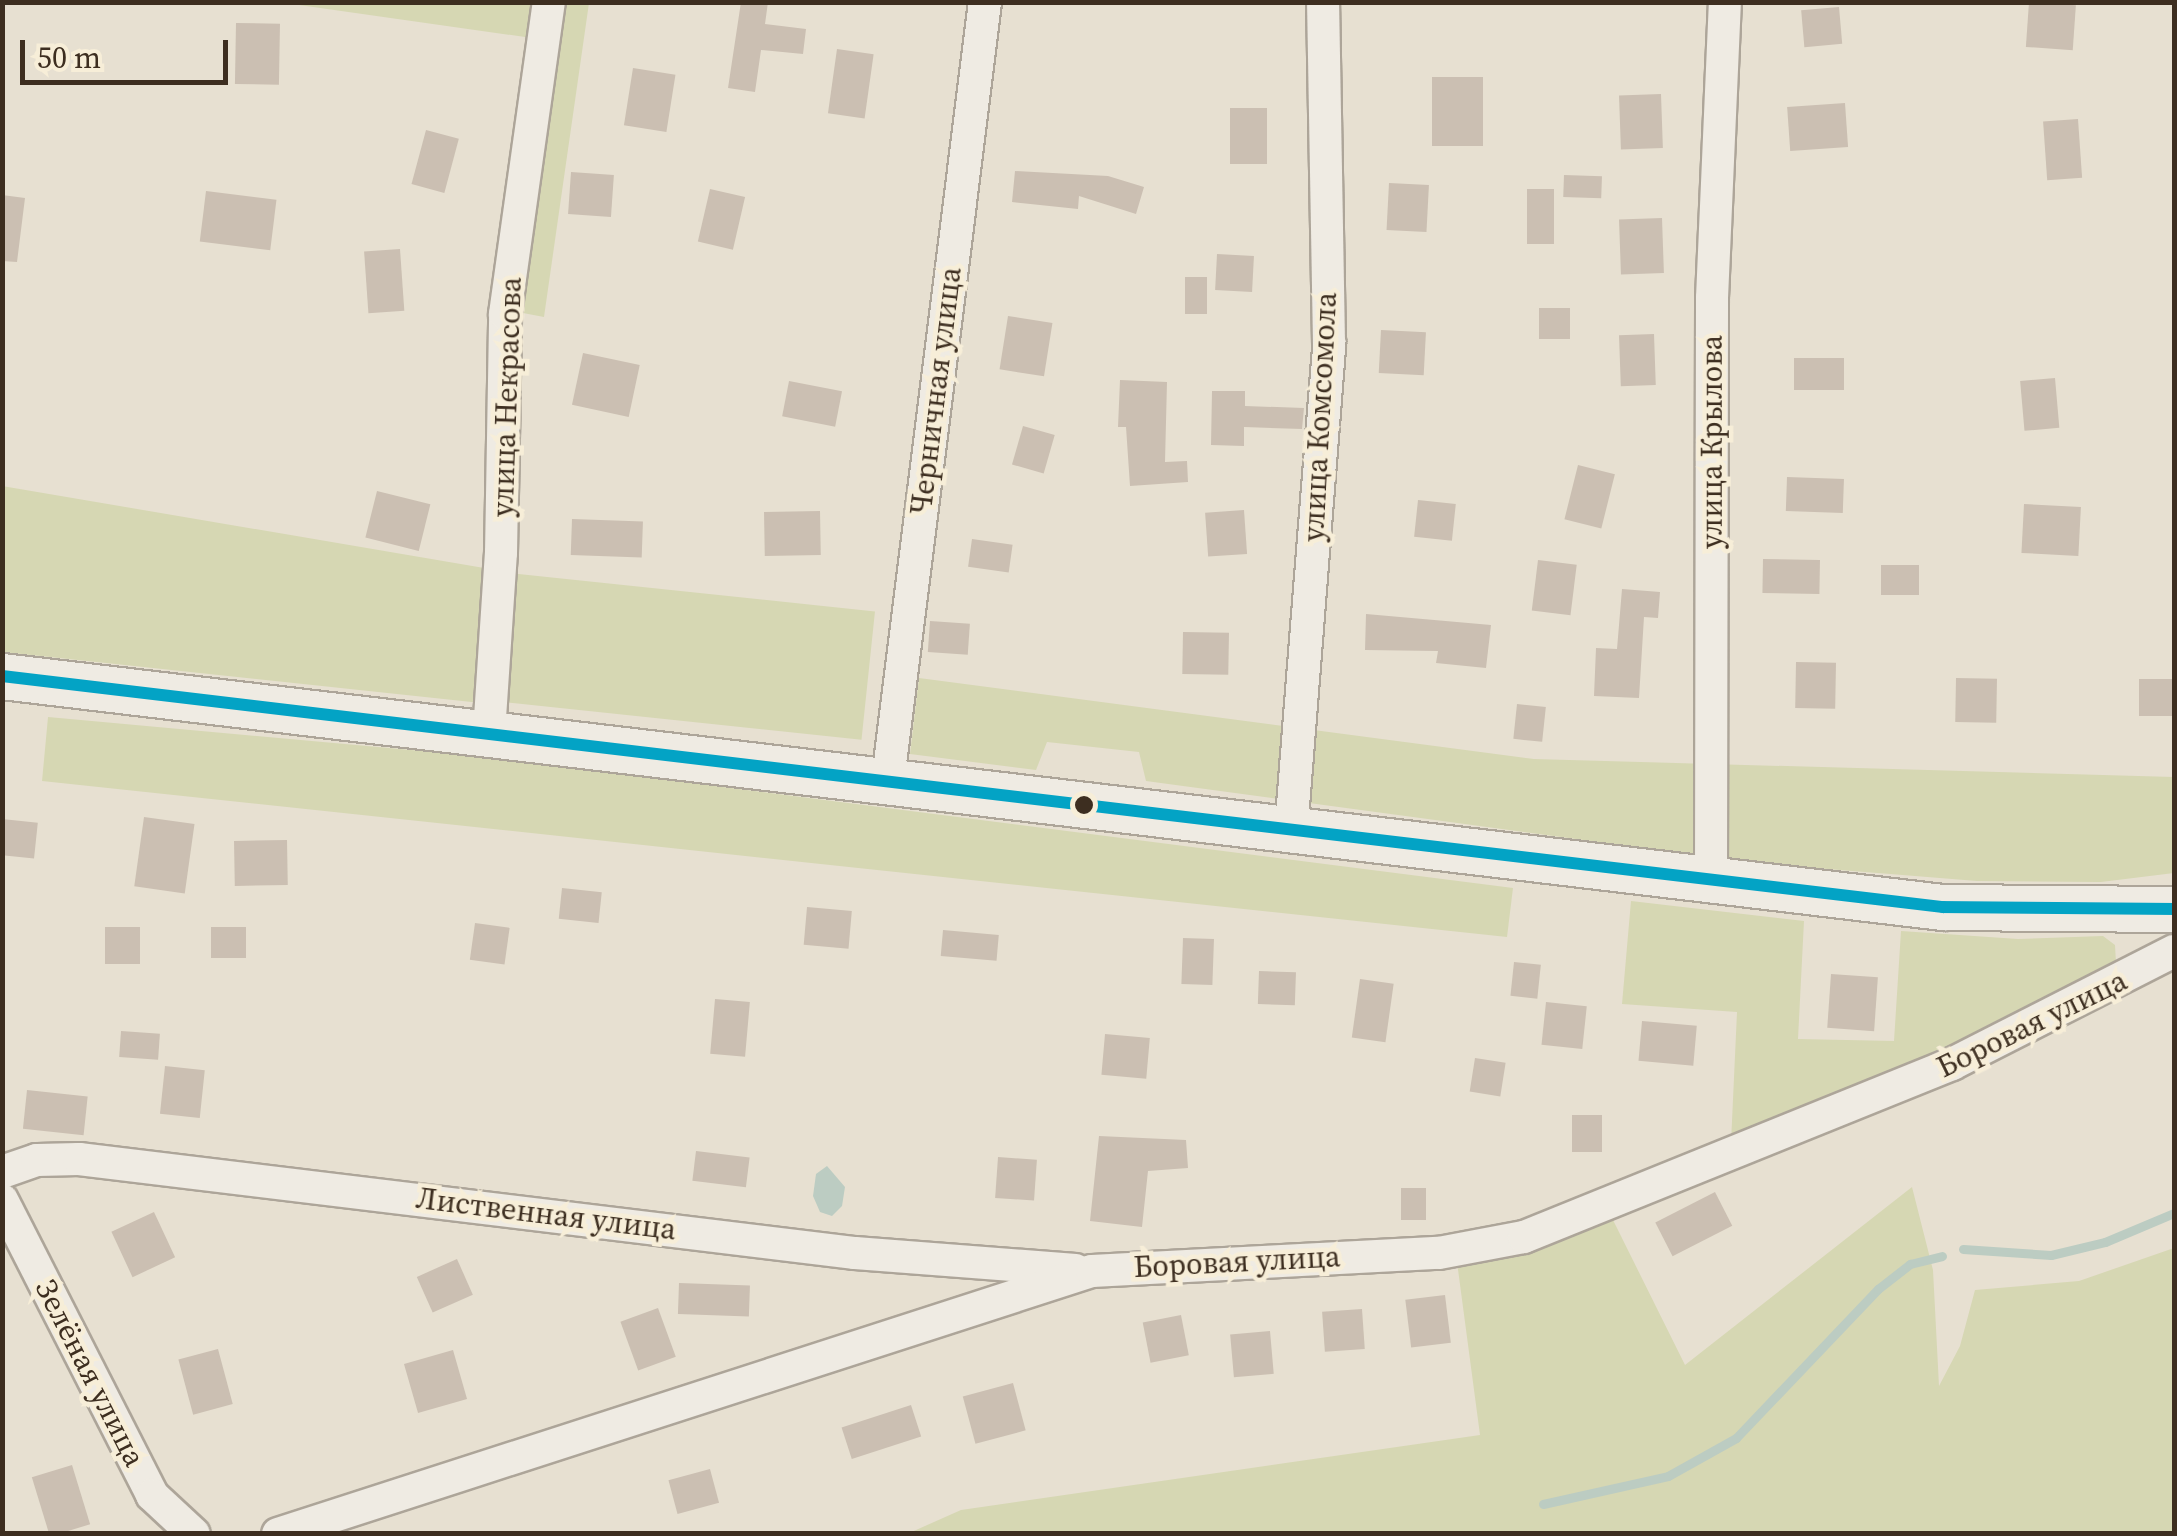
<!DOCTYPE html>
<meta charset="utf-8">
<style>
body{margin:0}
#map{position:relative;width:2177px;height:1536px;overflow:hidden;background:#e7e0d1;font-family:"Source Serif 4",serif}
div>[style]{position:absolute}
.green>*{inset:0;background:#d6d7b3;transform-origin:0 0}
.water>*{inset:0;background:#bcccc2}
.stream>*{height:9px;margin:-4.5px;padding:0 4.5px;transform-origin:4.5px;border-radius:4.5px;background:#bcccc2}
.building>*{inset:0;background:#cbbfb2;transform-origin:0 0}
.roads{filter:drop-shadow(2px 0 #ada599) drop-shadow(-2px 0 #ada599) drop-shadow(0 2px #ada599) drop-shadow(0 -2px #ada599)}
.minor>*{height:32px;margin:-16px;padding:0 16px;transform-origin:16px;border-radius:16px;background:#efebe3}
.secondary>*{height:45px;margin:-22.5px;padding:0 22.5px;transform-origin:22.5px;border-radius:22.5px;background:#efebe3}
.bus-1>*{height:12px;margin:-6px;padding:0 6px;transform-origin:6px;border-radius:6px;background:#03a3c5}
.dots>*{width:28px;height:28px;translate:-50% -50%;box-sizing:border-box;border:5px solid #f7eed8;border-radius:50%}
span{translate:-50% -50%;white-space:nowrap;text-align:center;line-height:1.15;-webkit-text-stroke:9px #f7eed8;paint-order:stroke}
.street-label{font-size:30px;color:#3d2e20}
.frame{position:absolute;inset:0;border:5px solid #3d2e20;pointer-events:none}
.scale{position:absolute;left:20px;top:40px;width:208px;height:45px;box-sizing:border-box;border:5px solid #3d2e20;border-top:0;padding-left:12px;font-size:30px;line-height:35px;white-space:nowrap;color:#3d2e20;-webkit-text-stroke:8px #f7eed8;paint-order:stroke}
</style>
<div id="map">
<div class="green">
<i style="clip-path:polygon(285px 3px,536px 3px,532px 38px)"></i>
<i style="clip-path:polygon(564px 3px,589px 3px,544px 317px,523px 313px)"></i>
<i style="clip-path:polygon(2px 486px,490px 569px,481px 703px,3px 652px)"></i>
<i style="left:509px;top:573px;width:368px;height:129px;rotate:6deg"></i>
<i style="clip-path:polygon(919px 678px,1534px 759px,2174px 777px,2174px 873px,2101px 882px,1977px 881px,1754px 863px,1146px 781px,1139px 752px,1047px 742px,1036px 770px,910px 754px)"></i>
<i style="clip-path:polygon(48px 717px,488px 757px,1513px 888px,1507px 937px,42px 781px)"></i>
<i style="clip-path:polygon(1631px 901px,1804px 921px,1798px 1039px,1894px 1041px,1901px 931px,2018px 939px,2103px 936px,2115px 945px,2116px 963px,1950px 1052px,1731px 1143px,1737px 1012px,1622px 1004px)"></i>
<i style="clip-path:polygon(1912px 1187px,1933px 1270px,1939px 1386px,1960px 1346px,1975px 1290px,2079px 1281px,2174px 1248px,2174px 1533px,907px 1534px,961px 1510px,1480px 1435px,1457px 1262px,1528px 1249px,1613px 1220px,1685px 1365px)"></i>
</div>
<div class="water">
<i style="clip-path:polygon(827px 1166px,845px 1187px,842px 1206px,832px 1216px,820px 1212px,813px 1196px,816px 1174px)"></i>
</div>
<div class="stream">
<i style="left:1963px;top:1249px;width:88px;rotate:3.9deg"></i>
<i style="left:2051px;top:1255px;width:56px;rotate:-13.5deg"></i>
<i style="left:2105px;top:1242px;width:75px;rotate:-22.8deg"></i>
<i style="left:1543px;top:1504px;width:128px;rotate:-12.6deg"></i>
<i style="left:1668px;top:1476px;width:78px;rotate:-29.2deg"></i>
<i style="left:1736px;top:1438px;width:206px;rotate:-46.4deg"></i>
<i style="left:1878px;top:1289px;width:41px;rotate:-38deg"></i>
<i style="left:1910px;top:1264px;width:33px;rotate:-14deg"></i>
</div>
<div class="building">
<i style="clip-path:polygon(741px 2px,768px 2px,765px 24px,806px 29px,803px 54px,761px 50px,755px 92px,728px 88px)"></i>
<i style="left:2029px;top:2px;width:47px;height:45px;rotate:4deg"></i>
<i style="left:1839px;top:7px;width:37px;height:38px;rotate:85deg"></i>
<i style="left:236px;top:23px;width:44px;height:61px;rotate:1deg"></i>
<i style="left:837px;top:49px;width:37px;height:65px;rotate:8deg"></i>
<i style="left:633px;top:68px;width:43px;height:58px;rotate:9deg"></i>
<i style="left:1432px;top:77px;width:51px;height:69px"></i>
<i style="left:1661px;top:94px;width:54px;height:42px;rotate:88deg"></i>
<i style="left:1845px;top:103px;width:44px;height:58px;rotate:86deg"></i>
<i style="left:1230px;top:108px;width:37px;height:56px"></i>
<i style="left:2078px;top:119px;width:59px;height:35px;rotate:86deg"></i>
<i style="left:426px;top:130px;width:34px;height:56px;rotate:15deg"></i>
<i style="clip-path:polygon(1015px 171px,1108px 176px,1144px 187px,1136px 214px,1079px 196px,1078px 209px,1012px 202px)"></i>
<i style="left:571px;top:172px;width:43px;height:42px;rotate:4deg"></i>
<i style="left:1564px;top:175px;width:38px;height:22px;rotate:2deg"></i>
<i style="left:1389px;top:183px;width:40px;height:47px;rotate:3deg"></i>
<i style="left:710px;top:189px;width:36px;height:54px;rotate:13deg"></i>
<i style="left:1527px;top:189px;width:27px;height:55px"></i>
<i style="left:206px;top:191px;width:71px;height:51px;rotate:7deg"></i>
<i style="clip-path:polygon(2px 195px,25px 198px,17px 262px,2px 261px)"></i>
<i style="left:1662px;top:218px;width:55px;height:43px;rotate:88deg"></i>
<i style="left:400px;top:249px;width:62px;height:36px;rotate:86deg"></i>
<i style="left:1217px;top:254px;width:37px;height:36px;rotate:3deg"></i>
<i style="left:1185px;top:277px;width:22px;height:37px"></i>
<i style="left:1539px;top:308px;width:31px;height:31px"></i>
<i style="left:1008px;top:316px;width:45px;height:54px;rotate:9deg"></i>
<i style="left:1381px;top:330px;width:45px;height:43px;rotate:3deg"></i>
<i style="left:1654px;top:334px;width:51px;height:35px;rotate:88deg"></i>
<i style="left:583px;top:353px;width:58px;height:53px;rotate:12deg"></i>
<i style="left:1794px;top:358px;width:50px;height:32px"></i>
<i style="left:2055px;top:378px;width:50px;height:35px;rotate:85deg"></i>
<i style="clip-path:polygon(1120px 380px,1167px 382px,1165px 462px,1187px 461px,1188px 482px,1130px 486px,1126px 427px,1118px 427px)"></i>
<i style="left:789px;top:381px;width:54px;height:36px;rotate:11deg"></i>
<i style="clip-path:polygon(1212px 391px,1245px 391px,1245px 406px,1304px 408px,1302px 429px,1244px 427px,1244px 446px,1211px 445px)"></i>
<i style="left:1023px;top:426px;width:33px;height:40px;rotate:16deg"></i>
<i style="left:1578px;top:465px;width:38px;height:56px;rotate:14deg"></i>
<i style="left:1787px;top:477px;width:57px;height:34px;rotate:2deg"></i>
<i style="left:377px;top:491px;width:55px;height:48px;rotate:14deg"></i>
<i style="left:1418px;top:500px;width:38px;height:37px;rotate:6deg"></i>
<i style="left:2024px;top:504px;width:57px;height:49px;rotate:3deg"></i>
<i style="left:1244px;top:510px;width:44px;height:39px;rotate:86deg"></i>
<i style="left:820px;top:511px;width:44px;height:56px;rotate:89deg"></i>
<i style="left:572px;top:519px;width:71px;height:36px;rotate:2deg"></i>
<i style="left:972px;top:539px;width:41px;height:28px;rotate:8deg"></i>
<i style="left:1763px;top:559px;width:57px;height:34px;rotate:1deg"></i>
<i style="left:1538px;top:560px;width:39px;height:51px;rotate:7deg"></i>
<i style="left:1881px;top:565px;width:38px;height:30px"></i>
<i style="clip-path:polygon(1622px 589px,1660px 592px,1658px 618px,1644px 617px,1639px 698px,1594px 696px,1596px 648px,1617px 649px)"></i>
<i style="clip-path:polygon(1366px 614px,1491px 625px,1486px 668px,1436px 663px,1438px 651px,1365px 650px)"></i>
<i style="left:930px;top:621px;width:40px;height:31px;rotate:4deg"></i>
<i style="left:1183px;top:632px;width:46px;height:42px;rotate:1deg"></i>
<i style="left:1796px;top:662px;width:40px;height:46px;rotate:1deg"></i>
<i style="left:1956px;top:678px;width:41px;height:44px;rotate:1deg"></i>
<i style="left:2174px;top:679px;width:37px;height:35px;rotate:90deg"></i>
<i style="left:1517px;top:704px;width:29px;height:35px;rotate:6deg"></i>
<i style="left:144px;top:817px;width:51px;height:70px;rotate:8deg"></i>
<i style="left:2px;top:819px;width:36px;height:36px;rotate:6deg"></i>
<i style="left:287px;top:840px;width:45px;height:53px;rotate:89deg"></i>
<i style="left:562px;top:888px;width:40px;height:31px;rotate:6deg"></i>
<i style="left:807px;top:907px;width:45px;height:38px;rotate:5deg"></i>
<i style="left:475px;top:923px;width:35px;height:37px;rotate:8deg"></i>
<i style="left:105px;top:927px;width:35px;height:37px"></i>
<i style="left:211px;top:927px;width:35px;height:31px"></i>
<i style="left:943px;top:930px;width:56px;height:26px;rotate:5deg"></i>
<i style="left:1183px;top:938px;width:31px;height:46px;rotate:2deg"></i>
<i style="left:1514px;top:962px;width:27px;height:34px;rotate:6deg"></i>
<i style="left:1259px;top:971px;width:37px;height:33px;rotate:2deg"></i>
<i style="left:1831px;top:974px;width:47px;height:54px;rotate:4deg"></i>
<i style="left:1360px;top:979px;width:34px;height:59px;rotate:8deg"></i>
<i style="left:715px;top:999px;width:35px;height:55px;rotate:5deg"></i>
<i style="left:1546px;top:1002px;width:41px;height:43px;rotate:6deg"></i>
<i style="left:1642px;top:1021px;width:55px;height:40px;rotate:5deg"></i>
<i style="left:121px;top:1031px;width:39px;height:26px;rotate:4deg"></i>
<i style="left:1105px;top:1034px;width:45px;height:41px;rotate:5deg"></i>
<i style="left:1475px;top:1058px;width:31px;height:34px;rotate:9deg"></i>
<i style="left:165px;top:1066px;width:40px;height:48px;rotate:6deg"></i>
<i style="left:27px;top:1090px;width:61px;height:39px;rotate:6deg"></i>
<i style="left:1572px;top:1115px;width:30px;height:37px"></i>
<i style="clip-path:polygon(1099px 1136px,1186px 1140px,1188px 1168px,1148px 1171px,1142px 1227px,1090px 1221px)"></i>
<i style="left:696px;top:1151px;width:54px;height:30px;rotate:7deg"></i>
<i style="left:998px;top:1157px;width:39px;height:41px;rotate:4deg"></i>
<i style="left:1401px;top:1188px;width:25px;height:32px"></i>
<i style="left:1715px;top:1192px;width:38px;height:67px;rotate:63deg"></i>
<i style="left:154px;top:1212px;width:50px;height:47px;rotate:65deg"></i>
<i style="left:457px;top:1259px;width:39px;height:44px;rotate:66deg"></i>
<i style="left:679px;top:1283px;width:71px;height:31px;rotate:2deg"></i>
<i style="left:1445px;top:1295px;width:48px;height:40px;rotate:83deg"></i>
<i style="left:658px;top:1308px;width:52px;height:40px;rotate:70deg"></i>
<i style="left:1362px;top:1309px;width:40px;height:40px;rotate:86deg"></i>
<i style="left:1181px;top:1315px;width:41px;height:39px;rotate:79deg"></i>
<i style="left:1270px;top:1331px;width:43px;height:40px;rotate:85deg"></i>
<i style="left:218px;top:1349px;width:57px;height:41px;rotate:75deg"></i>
<i style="left:453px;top:1350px;width:51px;height:51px;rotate:74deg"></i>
<i style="left:1013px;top:1383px;width:49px;height:52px;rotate:75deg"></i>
<i style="left:911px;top:1405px;width:33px;height:73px;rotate:72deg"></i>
<i style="left:72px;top:1465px;width:62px;height:42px;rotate:73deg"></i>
<i style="left:710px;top:1469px;width:35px;height:43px;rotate:75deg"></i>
</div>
<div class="roads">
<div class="minor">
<i style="left:489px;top:733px;width:180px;rotate:-86.2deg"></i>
<i style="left:501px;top:553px;width:239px;rotate:-89deg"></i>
<i style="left:505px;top:314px;width:315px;rotate:-82deg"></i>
<i style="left:888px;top:779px;width:783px;rotate:-82.88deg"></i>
<i style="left:1291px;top:831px;width:489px;rotate:-85.5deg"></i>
<i style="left:1329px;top:343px;width:341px;rotate:-91deg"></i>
<i style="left:1711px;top:882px;width:584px;rotate:-89.9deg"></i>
<i style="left:1712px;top:298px;width:296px;rotate:-87.5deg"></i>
<i style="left:2px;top:1172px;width:37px;rotate:-19deg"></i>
<i style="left:37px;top:1160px;width:42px;rotate:-1.4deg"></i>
<i style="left:79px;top:1159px;width:782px;rotate:6.91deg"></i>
<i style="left:855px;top:1253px;width:221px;rotate:4.4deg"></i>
<i style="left:2px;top:1200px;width:331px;rotate:63deg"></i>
<i style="left:152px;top:1495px;width:57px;rotate:42.9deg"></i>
<i style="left:278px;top:1534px;width:855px;rotate:-17.91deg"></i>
<i style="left:1092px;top:1271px;width:347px;rotate:-3deg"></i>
<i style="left:1439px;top:1253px;width:86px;rotate:-10.7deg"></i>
<i style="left:1524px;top:1237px;width:462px;rotate:-22deg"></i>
<i style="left:1952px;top:1064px;width:249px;rotate:-27deg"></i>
</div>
<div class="secondary">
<i style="left:2px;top:676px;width:1955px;rotate:6.79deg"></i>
<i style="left:1943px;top:907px;width:231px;rotate:0.5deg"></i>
</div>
</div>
<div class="bus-1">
<i style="left:2px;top:676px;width:1955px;rotate:6.79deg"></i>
<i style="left:1943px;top:907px;width:231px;rotate:0.5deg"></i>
</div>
<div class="dots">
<i style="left:1084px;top:805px;background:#3d2e20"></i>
</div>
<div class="street-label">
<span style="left:936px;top:391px;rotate:-83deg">Черничная улица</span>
<span style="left:507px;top:397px;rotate:-88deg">улица Некрасова</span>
<span style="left:1320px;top:417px;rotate:-87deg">улица Комсомола</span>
<span style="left:1712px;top:442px;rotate:-90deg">улица Крылова</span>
<span style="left:2032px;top:1024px;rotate:-26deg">Боровая улица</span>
<span style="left:546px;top:1214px;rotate:7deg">Лиственная улица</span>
<span style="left:1237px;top:1262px;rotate:-3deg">Боровая улица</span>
<span style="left:90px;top:1373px;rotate:63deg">Зелёная улица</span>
</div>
<div class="frame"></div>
<div class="scale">50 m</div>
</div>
